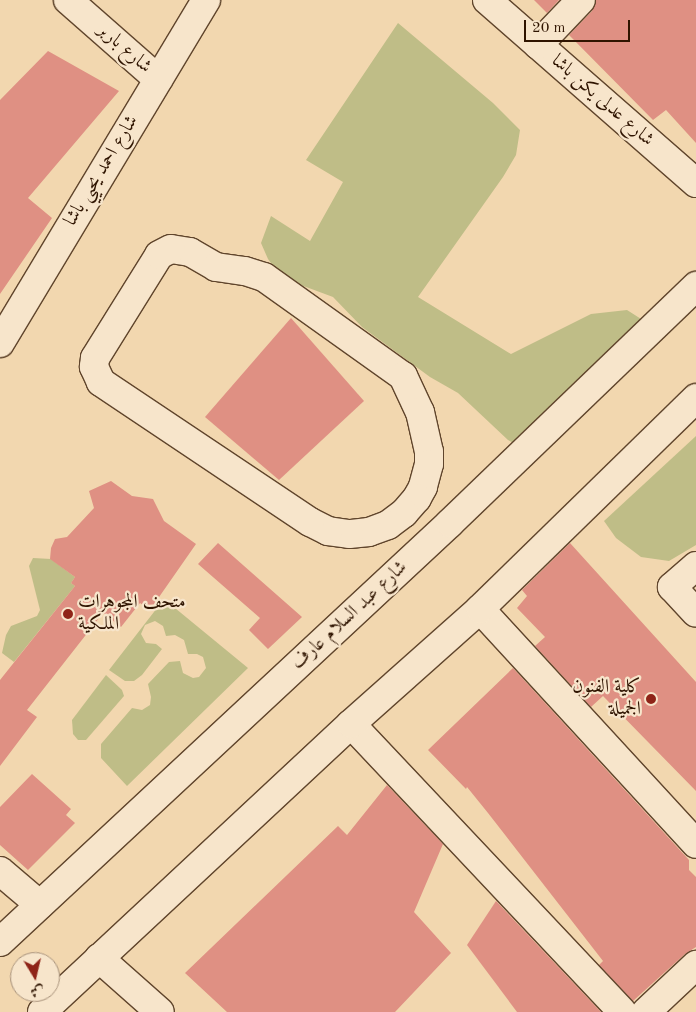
<!DOCTYPE html>
<meta charset="utf-8">
<style>
body{margin:0}
#map{position:relative;width:696px;height:1012px;overflow:hidden;background:#f2d7af;font-family:"Old Standard TT",Amiri,serif}
div>[style]{position:absolute}
.green>*{inset:0;background:#bfbd87}
.building>*{inset:0;background:#df9083}
.roads{filter:drop-shadow(1px 0 #60452c) drop-shadow(-1px 0 #60452c) drop-shadow(0 1px #60452c) drop-shadow(0 -1px #60452c)}
.minor>*{height:28px;margin:-14px;padding:0 14px;transform-origin:14px;border-radius:14px;background:#f7e5cb}
.dots>*{width:14px;height:14px;translate:-50% -50%;box-sizing:border-box;border:2px solid #f7e5cb;border-radius:50%}
span{translate:-50% -50%;white-space:nowrap;text-align:center;line-height:1.15;-webkit-text-stroke:4.5px #f7e5cb;paint-order:stroke}
.street-label{font-size:19px;color:#2f1400}
.poi-label{font-size:19px;color:#2f1400}
.left{translate:0 -50%;text-align:left}
.right{translate:-100% -50%;text-align:right}
.north{position:absolute;left:10px;top:952px;width:50px;height:50px;box-sizing:border-box;background:#f7e5cb;border:1px solid #a7917a;border-radius:50%;rotate:171deg;font-size:14px;font-weight:700;line-height:20px;text-align:center;color:#2f1400}
.north::after{content:'';display:block;margin:auto;width:18px;height:22px;background:#8f2418;clip-path:polygon(50% 0,100% 100%,50% 72%,0 100%)}
.scale{position:absolute;left:524px;top:20px;width:106px;height:22px;box-sizing:border-box;border:2px solid #2f1400;border-top:0;padding-left:6px;font-size:15px;line-height:18px;white-space:nowrap;color:#2f1400;-webkit-text-stroke:4px #f7e5cb;paint-order:stroke}
</style>
<div id="map">
<div class="green">
<i style="clip-path:polygon(398px 23px,493px 103px,520px 130px,516px 155px,503px 177px,418px 297px,511px 354px,591px 314px,627px 310px,649px 324px,526px 450px,508px 440px,458px 393px,430px 377px,362px 327px,333px 297px,282px 278px,268px 259px,261px 243px,271px 216px,310px 241px,343px 182px,306px 160px)"></i>
<i style="clip-path:polygon(696px 436px,696px 545px,669px 561px,641px 557px,616px 538px,604px 521px)"></i>
<i style="clip-path:polygon(33px 558px,51px 559px,75px 577px,71px 583px,75px 586px,14px 662px,2px 653px,6px 635px,11px 626px,37px 616px,40px 610px,29px 566px)"></i>
<i style="clip-path:polygon(164px 599px,248px 668px,127px 786px,101px 758px,101px 744px,132px 708px,142px 710px,150px 705px,151px 697px,148px 684px,169px 662px,180px 661px,183px 673px,193px 678px,199px 677px,206px 668px,203px 657px,197px 654px,188px 654px,184px 640px,175px 635px,166px 636px,163px 626px,155px 621px,145px 625px,141px 634px,146px 643px,156px 644px,162px 649px,142px 675px,134px 681px,125px 681px,109px 670px)"></i>
<i style="clip-path:polygon(106px 675px,122px 690px,124px 696px,86px 740px,78px 740px,73px 734px,72px 720px)"></i>
</div>
<div class="building">
<i style="clip-path:polygon(534px 0,559px 0,547px 13px)"></i>
<i style="clip-path:polygon(596px 0,696px 0,696px 143px,666px 110px,653px 120px,569px 35px,592px 11px)"></i>
<i style="clip-path:polygon(48px 51px,119px 91px,28px 198px,52px 218px,0 294px,0 100px)"></i>
<i style="clip-path:polygon(291px 318px,364px 401px,279px 480px,205px 417px)"></i>
<i style="clip-path:polygon(111px 481px,132px 496px,153px 499px,164px 521px,196px 544px,150px 610px,140px 603px,121px 627px,103px 613px,27px 710px,37px 717px,0 766px,0 680px,75px 586px,71px 583px,75px 577px,50px 559px,51px 548px,55px 539px,67px 537px,94px 508px,89px 491px)"></i>
<i style="clip-path:polygon(218px 543px,302px 617px,268px 649px,249px 630px,260px 618px,198px 564px)"></i>
<i style="clip-path:polygon(570px 543px,696px 682px,696px 791px,603px 696px,591px 707px,535px 646px,545px 637px,517px 608px,527px 596px,522px 590px)"></i>
<i style="clip-path:polygon(513px 668px,689px 860px,689px 870px,696px 877px,696px 947px,685px 954px,633px 1001px,599px 965px,603px 961px,488px 813px,467px 787px,466px 789px,428px 750px)"></i>
<i style="clip-path:polygon(32px 774px,71px 809px,66px 815px,75px 823px,28px 870px,0 845px,0 807px)"></i>
<i style="clip-path:polygon(387px 785px,443px 844px,414px 912px,451px 953px,395px 1012px,227px 1012px,185px 973px,338px 826px,347px 835px)"></i>
<i style="clip-path:polygon(496px 901px,601px 1012px,517px 1012px,467px 945px)"></i>
</div>
<div class="roads">
<div class="minor">
<i style="left:68px;top:0;width:120px;rotate:41.3deg"></i>
<i style="left:487px;top:0;width:278px;rotate:41.2deg"></i>
<i style="left:538px;top:45px;width:62px;rotate:-46.3deg"></i>
<i style="left:171px;top:249px;width:19px;rotate:9deg"></i>
<i style="left:190px;top:252px;width:30px;rotate:30deg"></i>
<i style="left:216px;top:267px;width:29px;rotate:8deg"></i>
<i style="left:245px;top:271px;width:20px;rotate:18deg"></i>
<i style="left:264px;top:277px;width:171px;rotate:35.5deg"></i>
<i style="left:403px;top:376px;width:40px;rotate:65deg"></i>
<i style="left:420px;top:412px;width:41px;rotate:77.3deg"></i>
<i style="left:429px;top:452px;width:12px;rotate:90deg"></i>
<i style="left:429px;top:464px;width:24px;rotate:105deg"></i>
<i style="left:423px;top:487px;width:13px;rotate:119deg"></i>
<i style="left:417px;top:498px;width:20px;rotate:131deg"></i>
<i style="left:404px;top:513px;width:20px;rotate:143deg"></i>
<i style="left:388px;top:525px;width:20px;rotate:160deg"></i>
<i style="left:369px;top:532px;width:20px;rotate:174deg"></i>
<i style="left:349px;top:534px;width:21px;rotate:-172deg"></i>
<i style="left:328px;top:531px;width:20px;rotate:-153deg"></i>
<i style="left:310px;top:522px;width:252px;rotate:-146.2deg"></i>
<i style="left:101px;top:382px;width:17px;rotate:-115deg"></i>
<i style="left:94px;top:367px;width:9px;rotate:-84deg"></i>
<i style="left:95px;top:358px;width:121px;rotate:-58.1deg"></i>
<i style="left:159px;top:255px;width:13px;rotate:-27deg"></i>
<i style="left:0;top:343px;width:400px;rotate:-59deg"></i>
<i style="left:696px;top:566px;width:32px;rotate:139deg"></i>
<i style="left:672px;top:587px;width:35px;rotate:47deg"></i>
<i style="left:480px;top:609px;width:319px;rotate:47.4deg"></i>
<i style="left:351px;top:724px;width:395px;rotate:46.7deg"></i>
<i style="left:0;top:871px;width:52px;rotate:40.4deg"></i>
<i style="left:0;top:942px;width:615px;rotate:-42.96deg"></i>
<i style="left:450px;top:523px;width:342px;rotate:-43.9deg"></i>
<i style="left:99px;top:958px;width:81px;rotate:41.5deg"></i>
<i style="left:42px;top:1012px;width:422px;rotate:-43deg"></i>
<i style="left:351px;top:724px;width:173px;rotate:-41.7deg"></i>
<i style="left:480px;top:609px;width:302px;rotate:-44.3deg"></i>
<i style="left:646px;top:1012px;width:69px;rotate:-43.2deg"></i>
</div>
</div>
<div class="dots">
<i style="left:68px;top:614px;background:#8f2418"></i>
<i style="left:651px;top:699px;background:#8f2418"></i>
</div>
<div class="street-label">
<span style="left:124px;top:49px;rotate:41deg">شارع باربر</span>
<span style="left:602px;top:101px;rotate:41deg">شارع عدلى يكن باشا</span>
<span style="left:102px;top:171px;rotate:-59deg">شارع احمد يحيي باشا</span>
<span style="left:350px;top:616px;rotate:-43deg">شارع عبد السلام عارف</span>
</div>
<div class="poi-label">
<span class="left" style="left:78px;top:614px">متحف المجوهرات<br>الملكية</span>
<span class="right" style="left:641px;top:699px">كلية الفنون<br>الجميلة</span>
</div>
<div class="north">ش</div>
<div class="scale">20 m</div>
</div>
